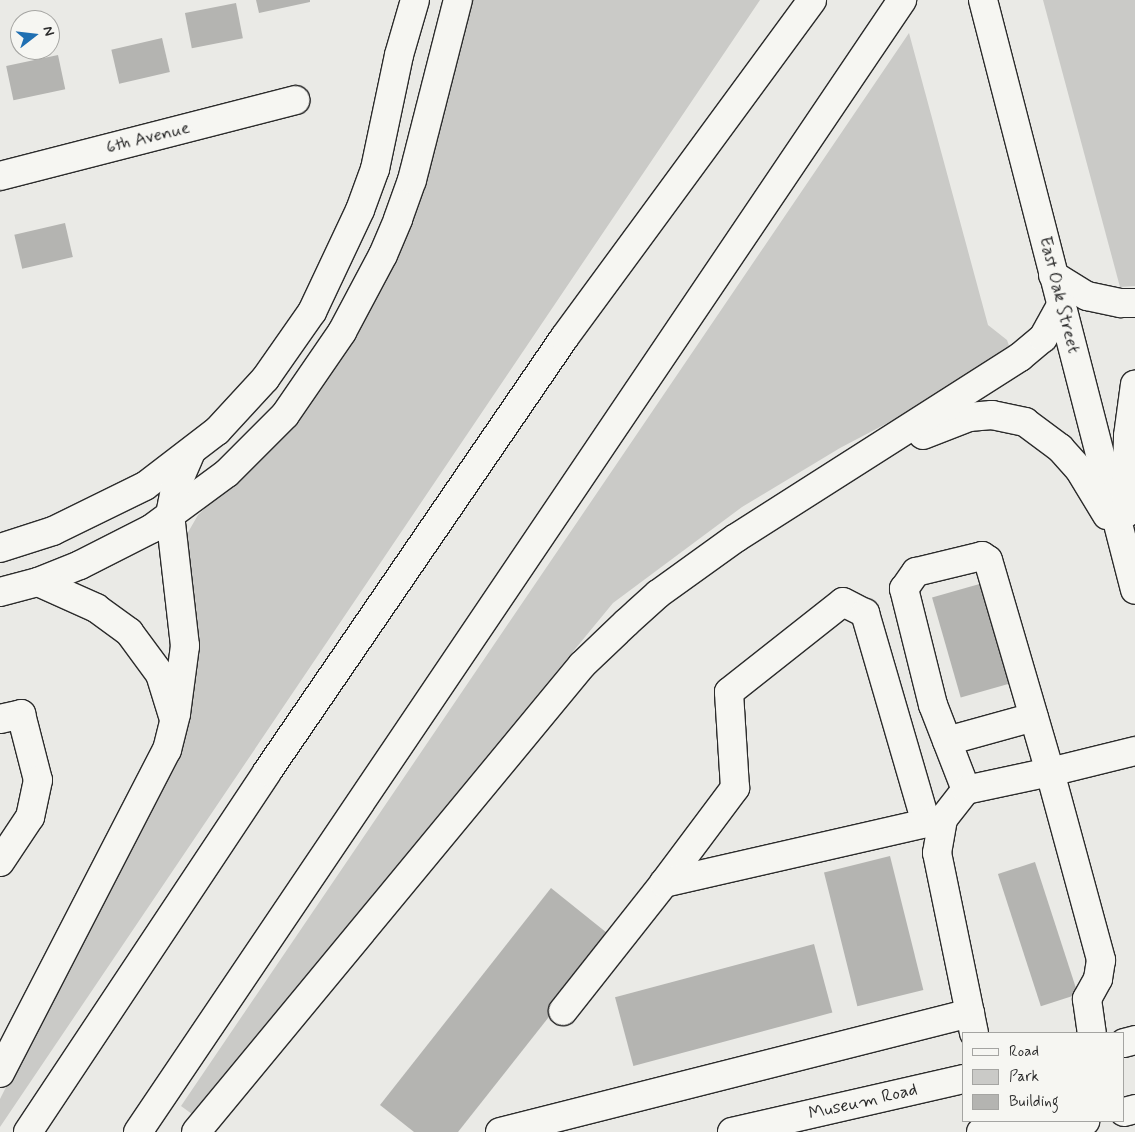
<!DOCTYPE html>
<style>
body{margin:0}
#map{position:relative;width:1135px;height:1132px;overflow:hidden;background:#eaeae6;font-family:Mynerve,sans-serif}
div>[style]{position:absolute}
.green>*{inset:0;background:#cacac7}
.building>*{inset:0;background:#b4b4b1;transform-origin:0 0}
.roads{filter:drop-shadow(1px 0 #2b2b2b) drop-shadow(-1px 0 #2b2b2b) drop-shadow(0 1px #2b2b2b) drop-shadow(0 -1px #2b2b2b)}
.minor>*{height:28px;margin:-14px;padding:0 14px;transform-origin:14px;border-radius:14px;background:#f6f6f2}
.highway>*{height:28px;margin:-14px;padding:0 14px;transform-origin:14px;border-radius:14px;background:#f6f6f2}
span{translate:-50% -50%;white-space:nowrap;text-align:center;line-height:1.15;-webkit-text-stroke:5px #f6f6f2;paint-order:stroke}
.street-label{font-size:18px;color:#2b2b2b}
.legend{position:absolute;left:962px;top:1032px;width:162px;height:90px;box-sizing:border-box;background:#f6f6f2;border:1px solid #a5a5a2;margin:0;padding:6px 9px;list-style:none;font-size:15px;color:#2b2b2b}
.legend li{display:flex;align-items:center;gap:10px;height:25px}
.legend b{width:25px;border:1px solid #a5a5a2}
.north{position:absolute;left:10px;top:10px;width:50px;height:50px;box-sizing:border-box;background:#f6f6f2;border:1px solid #a5a5a2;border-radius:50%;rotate:74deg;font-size:14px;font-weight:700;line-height:20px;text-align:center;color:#2b2b2b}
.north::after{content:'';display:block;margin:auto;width:18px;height:22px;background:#1f6fb2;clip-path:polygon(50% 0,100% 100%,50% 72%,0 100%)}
</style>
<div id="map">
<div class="green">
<i style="clip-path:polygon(471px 0,760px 0,0 1127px,0 1099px,177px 746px,187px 534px,198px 515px,273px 444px,313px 398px,349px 346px,383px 284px,405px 232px)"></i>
<i style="clip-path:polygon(1043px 0,1135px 0,1135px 286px,1120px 287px)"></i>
<i style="clip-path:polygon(909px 33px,988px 325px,1007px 340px,1013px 357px,840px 448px,742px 507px,613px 603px,192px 1114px,181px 1106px)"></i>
</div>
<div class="building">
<i style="clip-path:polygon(256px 0,310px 0,310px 2px,259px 13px)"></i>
<i style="left:236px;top:3px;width:36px;height:52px;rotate:79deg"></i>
<i style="left:162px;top:38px;width:35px;height:52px;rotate:77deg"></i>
<i style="left:58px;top:55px;width:35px;height:53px;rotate:78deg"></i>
<i style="left:65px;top:223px;width:35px;height:52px;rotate:77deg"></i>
<i style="left:983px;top:583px;width:104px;height:53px;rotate:74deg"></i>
<i style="left:890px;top:856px;width:138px;height:68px;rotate:76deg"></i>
<i style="left:1035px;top:862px;width:139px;height:39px;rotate:72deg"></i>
<i style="clip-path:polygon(551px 888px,612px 937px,458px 1132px,414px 1132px,380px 1105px)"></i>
<i style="left:814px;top:944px;width:71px;height:206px;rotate:75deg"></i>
</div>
<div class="roads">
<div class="minor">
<i style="left:0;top:176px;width:305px;rotate:-14.4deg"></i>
<i style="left:0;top:548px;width:56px;rotate:-17.8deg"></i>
<i style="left:53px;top:531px;width:102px;rotate:-26.1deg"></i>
<i style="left:145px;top:486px;width:91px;rotate:-37.4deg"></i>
<i style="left:217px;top:431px;width:71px;rotate:-47.3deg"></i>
<i style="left:265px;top:379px;width:82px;rotate:-55deg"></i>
<i style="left:312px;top:312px;width:113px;rotate:-64.8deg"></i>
<i style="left:360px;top:210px;width:44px;rotate:-69.9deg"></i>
<i style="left:375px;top:169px;width:116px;rotate:-78.1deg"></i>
<i style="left:399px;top:55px;width:57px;rotate:-73.8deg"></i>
<i style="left:0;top:592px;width:39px;rotate:-15deg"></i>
<i style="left:38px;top:582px;width:45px;rotate:-22deg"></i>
<i style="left:80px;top:565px;width:80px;rotate:-26.9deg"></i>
<i style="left:151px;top:529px;width:94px;rotate:-36.4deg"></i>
<i style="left:227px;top:473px;width:82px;rotate:-45deg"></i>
<i style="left:285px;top:415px;width:101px;rotate:-55.5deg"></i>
<i style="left:342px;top:332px;width:87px;rotate:-62deg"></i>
<i style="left:383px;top:255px;width:39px;rotate:-67deg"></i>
<i style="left:398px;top:219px;width:41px;rotate:-70.3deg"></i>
<i style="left:412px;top:180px;width:186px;rotate:-75.7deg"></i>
<i style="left:0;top:719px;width:22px;rotate:-13deg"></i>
<i style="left:21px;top:714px;width:68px;rotate:75.6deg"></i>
<i style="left:38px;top:780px;width:38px;rotate:102deg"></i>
<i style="left:30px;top:817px;width:54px;rotate:123.7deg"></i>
<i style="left:947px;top:741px;width:90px;rotate:-15.4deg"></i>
<i style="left:966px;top:790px;width:91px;rotate:-111.2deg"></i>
<i style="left:933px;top:705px;width:120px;rotate:-104deg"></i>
<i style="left:904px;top:589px;width:21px;rotate:-55deg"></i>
<i style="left:916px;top:572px;width:68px;rotate:-13.6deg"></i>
<i style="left:982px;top:556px;width:7px;rotate:34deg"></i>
<i style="left:988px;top:560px;width:221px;rotate:73.7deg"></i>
<i style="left:1050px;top:772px;width:88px;rotate:-13.9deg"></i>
<i style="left:664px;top:883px;width:119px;rotate:-53.2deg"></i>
<i style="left:735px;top:788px;width:96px;rotate:-93.6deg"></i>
<i style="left:729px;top:692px;width:145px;rotate:-38.3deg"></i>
<i style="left:843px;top:602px;width:25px;rotate:27deg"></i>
<i style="left:865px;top:613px;width:219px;rotate:73.8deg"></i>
<i style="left:563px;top:1011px;width:163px;rotate:-51.7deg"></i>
<i style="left:664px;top:883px;width:286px;rotate:-12.9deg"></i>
<i style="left:974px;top:1033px;width:184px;rotate:-101.6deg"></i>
<i style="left:937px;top:853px;width:35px;rotate:-80deg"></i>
<i style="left:943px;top:819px;width:37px;rotate:-52deg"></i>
<i style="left:966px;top:790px;width:86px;rotate:-12.1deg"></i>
<i style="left:1050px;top:772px;width:195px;rotate:74.8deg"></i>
<i style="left:1101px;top:960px;width:19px;rotate:99deg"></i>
<i style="left:1098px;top:979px;width:23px;rotate:119deg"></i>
<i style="left:1087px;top:999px;width:34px;rotate:82deg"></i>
<i style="left:1124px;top:1043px;width:11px;rotate:-15deg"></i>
<i style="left:1124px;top:1112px;width:11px;rotate:-15deg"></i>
<i style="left:500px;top:1132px;width:485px;rotate:-14.2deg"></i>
<i style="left:732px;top:1132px;width:238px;rotate:-12.9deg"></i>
<i style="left:981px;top:1132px;width:44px;rotate:-14.3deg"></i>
<i style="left:1024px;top:1121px;width:30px;rotate:14deg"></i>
<i style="left:1053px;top:1128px;width:33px;rotate:-12deg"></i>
</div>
<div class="highway">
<i style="left:983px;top:0;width:609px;rotate:75.55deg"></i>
<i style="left:1053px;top:275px;width:40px;rotate:32deg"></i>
<i style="left:1087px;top:296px;width:35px;rotate:12deg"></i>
<i style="left:1121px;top:303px;width:14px"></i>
<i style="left:923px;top:435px;width:49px;rotate:-21.4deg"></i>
<i style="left:969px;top:417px;width:23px;rotate:-5deg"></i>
<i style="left:992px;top:415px;width:34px;rotate:12deg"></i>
<i style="left:1025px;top:422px;width:44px;rotate:36.6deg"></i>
<i style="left:1060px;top:448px;width:28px;rotate:48deg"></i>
<i style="left:1079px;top:469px;width:54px;rotate:58.7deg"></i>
<i style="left:1126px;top:513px;width:77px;rotate:-88.5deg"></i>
<i style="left:1128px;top:436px;width:52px;rotate:-82.3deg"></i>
<i style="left:38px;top:582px;width:64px;rotate:24.1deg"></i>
<i style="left:96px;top:608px;width:41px;rotate:36deg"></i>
<i style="left:129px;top:632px;width:52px;rotate:53.6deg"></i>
<i style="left:160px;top:674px;width:44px;rotate:72.8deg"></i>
<i style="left:0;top:1073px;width:364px;rotate:-62.7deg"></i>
<i style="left:167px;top:750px;width:37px;rotate:-76deg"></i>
<i style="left:176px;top:714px;width:69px;rotate:-82.5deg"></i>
<i style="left:185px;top:646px;width:132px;rotate:-96.5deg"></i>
<i style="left:170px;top:515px;width:26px;rotate:-79deg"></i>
<i style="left:175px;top:489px;width:40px;rotate:-66.6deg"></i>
<i style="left:28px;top:1132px;width:432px;rotate:-56.4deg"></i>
<i style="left:267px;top:772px;width:526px;rotate:-55.61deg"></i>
<i style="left:564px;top:338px;width:419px;rotate:-53.7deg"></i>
<i style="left:138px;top:1132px;width:1366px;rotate:-55.98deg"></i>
<i style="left:196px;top:1132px;width:606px;rotate:-50.42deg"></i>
<i style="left:582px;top:665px;width:61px;rotate:-43.7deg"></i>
<i style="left:626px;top:623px;width:43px;rotate:-42.2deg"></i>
<i style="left:658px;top:594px;width:96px;rotate:-35.7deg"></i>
<i style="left:736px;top:538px;width:337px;rotate:-32.5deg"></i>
<i style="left:1020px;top:357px;width:30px;rotate:-40deg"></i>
<i style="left:1043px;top:338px;width:37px;rotate:-61deg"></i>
</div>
</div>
<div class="street-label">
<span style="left:148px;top:138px;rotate:-14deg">6th Avenue</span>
<span style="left:1059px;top:295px;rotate:76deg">East Oak Street</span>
<span style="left:863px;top:1102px;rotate:-13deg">Museum Road</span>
</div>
<ul class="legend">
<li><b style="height:6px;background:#f6f6f2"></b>Road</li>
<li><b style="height:14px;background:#cacac7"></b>Park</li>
<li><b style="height:14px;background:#b4b4b1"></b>Building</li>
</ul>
<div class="north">N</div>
</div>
